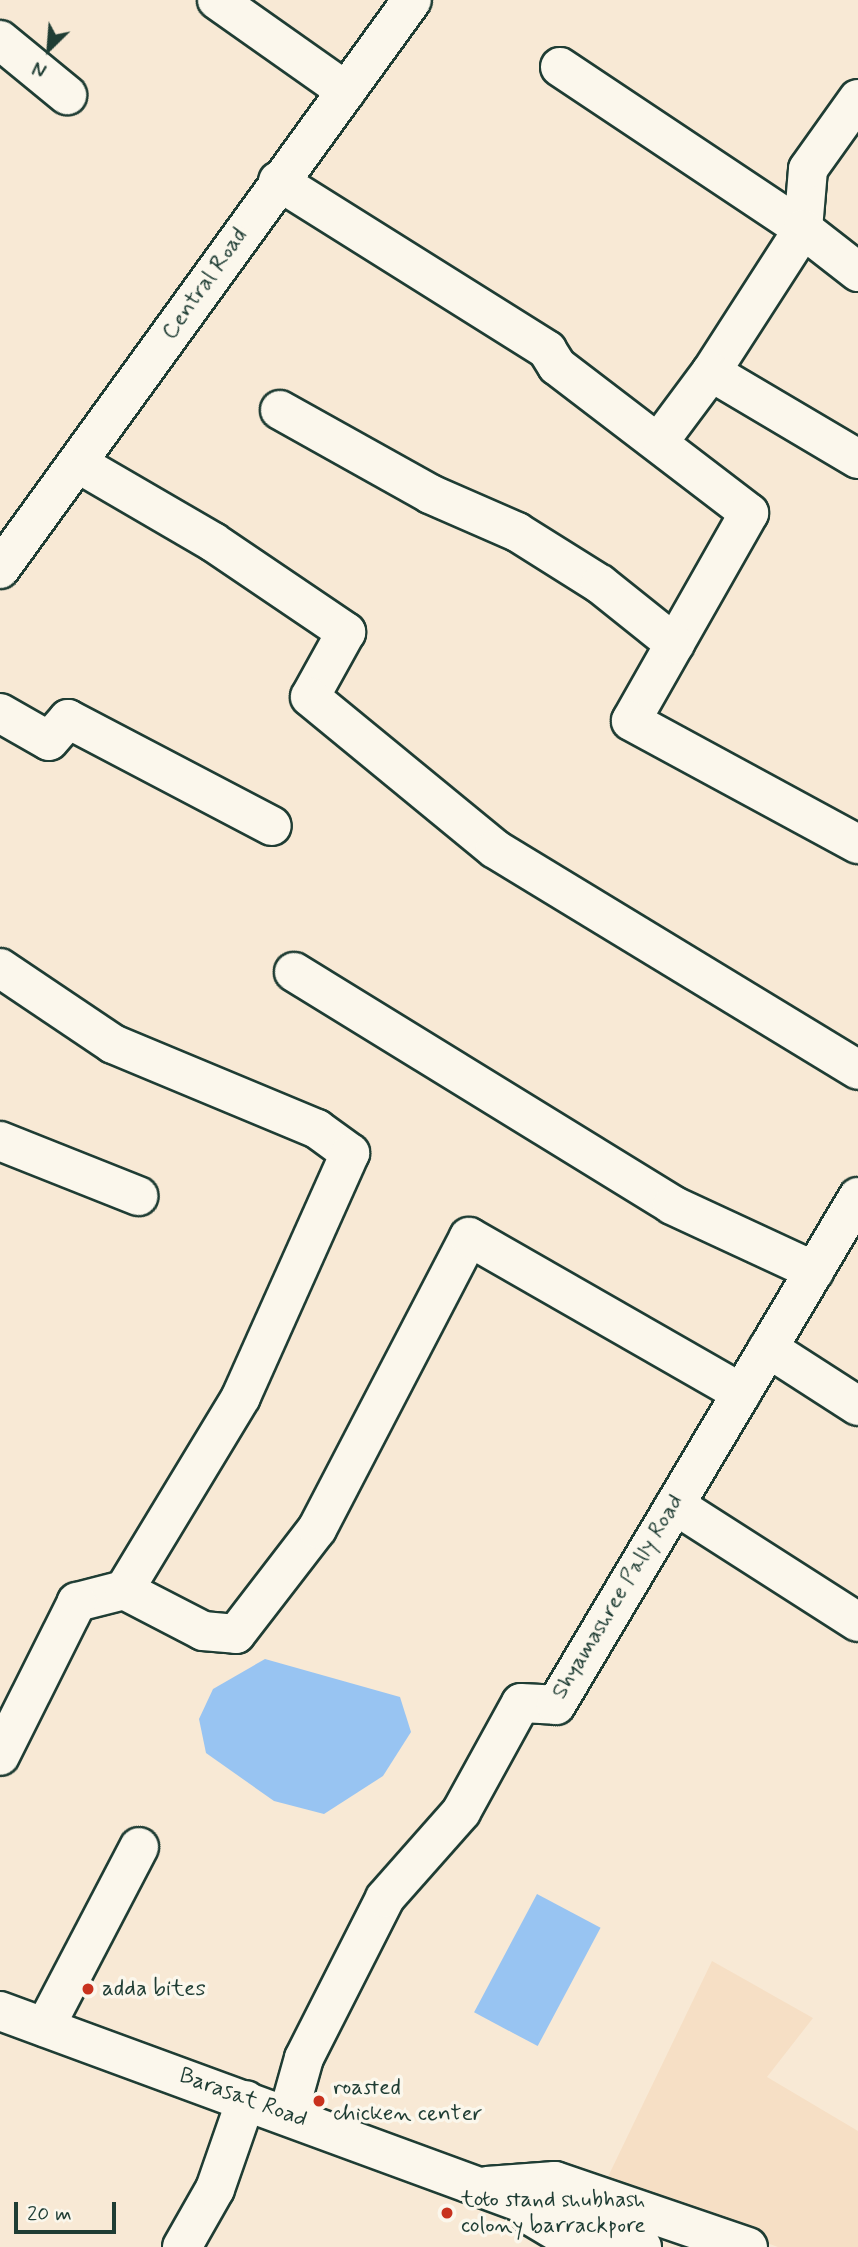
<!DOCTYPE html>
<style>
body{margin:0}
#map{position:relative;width:858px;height:2247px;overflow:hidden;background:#f8e9d5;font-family:Mynerve,sans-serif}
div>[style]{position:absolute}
.built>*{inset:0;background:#f6dfc5}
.water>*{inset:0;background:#98c4f2;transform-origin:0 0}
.roads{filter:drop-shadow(2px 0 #1f3d34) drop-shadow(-2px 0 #1f3d34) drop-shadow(0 2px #1f3d34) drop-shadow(0 -2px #1f3d34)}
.street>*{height:38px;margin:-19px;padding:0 19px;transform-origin:19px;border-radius:19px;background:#fbf7ec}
.secondary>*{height:38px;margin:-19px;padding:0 19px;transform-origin:19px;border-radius:19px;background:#fbf7ec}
.primary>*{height:38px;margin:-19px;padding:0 19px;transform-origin:19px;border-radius:19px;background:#fbf7ec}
.dots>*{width:19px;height:19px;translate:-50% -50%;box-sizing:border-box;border:4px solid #fbf7ec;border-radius:50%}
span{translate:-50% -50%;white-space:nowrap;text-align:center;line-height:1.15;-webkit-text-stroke:7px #fbf7ec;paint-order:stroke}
.street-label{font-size:23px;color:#1f3d34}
.poi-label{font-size:23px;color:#1f3d34}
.left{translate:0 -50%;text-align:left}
.north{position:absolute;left:14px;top:14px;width:70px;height:70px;-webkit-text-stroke:5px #fbf7ec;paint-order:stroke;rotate:205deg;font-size:19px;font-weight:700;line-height:28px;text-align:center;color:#1f3d34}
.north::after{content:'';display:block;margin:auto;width:24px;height:32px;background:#1f3d34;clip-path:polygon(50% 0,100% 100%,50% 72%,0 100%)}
.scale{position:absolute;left:14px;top:2202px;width:102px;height:32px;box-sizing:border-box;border:4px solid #1f3d34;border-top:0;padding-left:9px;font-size:21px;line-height:24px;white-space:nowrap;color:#1f3d34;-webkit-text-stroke:5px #fbf7ec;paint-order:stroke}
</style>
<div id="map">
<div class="built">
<i style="clip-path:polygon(712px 1961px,813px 2018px,767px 2077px,858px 2131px,858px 2247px,778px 2247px,604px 2185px)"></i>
</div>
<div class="water">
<i style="clip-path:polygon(265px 1659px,400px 1697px,411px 1732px,383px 1776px,324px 1814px,274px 1801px,206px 1753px,199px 1719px,213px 1689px)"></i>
<i style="left:537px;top:1894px;width:72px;height:134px;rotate:28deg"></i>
</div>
<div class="roads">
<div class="street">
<i style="left:217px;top:0;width:158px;rotate:35.2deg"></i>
<i style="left:0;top:40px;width:87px;rotate:39.4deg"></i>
<i style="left:560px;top:67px;width:292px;rotate:33.7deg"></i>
<i style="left:803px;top:229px;width:60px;rotate:-85.2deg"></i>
<i style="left:808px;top:169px;width:86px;rotate:-54.5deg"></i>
<i style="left:278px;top:181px;width:318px;rotate:32.1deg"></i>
<i style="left:547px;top:350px;width:19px;rotate:58deg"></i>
<i style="left:557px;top:366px;width:242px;rotate:37.4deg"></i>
<i style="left:749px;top:513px;width:239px;rotate:119.6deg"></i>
<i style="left:631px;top:721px;width:258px;rotate:28.5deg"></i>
<i style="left:711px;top:372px;width:170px;rotate:-57.2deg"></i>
<i style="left:803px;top:229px;width:70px;rotate:38deg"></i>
<i style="left:280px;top:410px;width:172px;rotate:29.2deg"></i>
<i style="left:430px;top:494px;width:95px;rotate:23.6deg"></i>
<i style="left:517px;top:532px;width:98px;rotate:32.1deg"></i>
<i style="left:600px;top:584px;width:96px;rotate:38.7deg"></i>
<i style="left:661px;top:439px;width:84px;rotate:-53.3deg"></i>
<i style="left:711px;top:372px;width:171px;rotate:30.6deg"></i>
<i style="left:79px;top:464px;width:155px;rotate:30.2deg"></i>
<i style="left:213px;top:542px;width:161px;rotate:34.1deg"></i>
<i style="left:346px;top:632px;width:74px;rotate:119deg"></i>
<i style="left:310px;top:697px;width:239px;rotate:39.4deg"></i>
<i style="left:495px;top:849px;width:425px;rotate:31.3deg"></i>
<i style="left:0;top:713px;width:56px;rotate:29.7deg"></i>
<i style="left:49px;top:741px;width:29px;rotate:-49deg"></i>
<i style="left:68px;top:719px;width:230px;rotate:27.7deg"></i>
<i style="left:0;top:968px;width:136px;rotate:33.9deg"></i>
<i style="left:113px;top:1044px;width:221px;rotate:22.6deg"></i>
<i style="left:317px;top:1129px;width:41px;rotate:36deg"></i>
<i style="left:350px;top:1153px;width:267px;rotate:114.1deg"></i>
<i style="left:241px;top:1397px;width:226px;rotate:121.2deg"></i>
<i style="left:124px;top:1590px;width:49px;rotate:165.7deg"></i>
<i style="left:77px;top:1602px;width:172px;rotate:116.6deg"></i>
<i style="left:294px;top:972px;width:444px;rotate:31.6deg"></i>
<i style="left:672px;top:1205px;width:157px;rotate:24.9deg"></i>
<i style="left:0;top:1141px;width:149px;rotate:21.7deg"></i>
<i style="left:768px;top:1348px;width:107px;rotate:32.8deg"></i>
<i style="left:675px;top:1505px;width:217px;rotate:32.6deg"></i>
<i style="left:124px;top:1590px;width:89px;rotate:27.4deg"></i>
<i style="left:203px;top:1631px;width:33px;rotate:5deg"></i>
<i style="left:236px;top:1634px;width:133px;rotate:-52.4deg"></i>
<i style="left:317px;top:1529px;width:329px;rotate:-62.5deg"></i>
<i style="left:469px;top:1237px;width:314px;rotate:29.8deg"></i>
<i style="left:45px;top:2027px;width:203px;rotate:-62.4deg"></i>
<i style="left:288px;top:2115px;width:59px;rotate:-74.3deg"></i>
<i style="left:304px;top:2058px;width:179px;rotate:-63.1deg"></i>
<i style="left:385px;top:1898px;width:115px;rotate:-48.5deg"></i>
<i style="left:461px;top:1812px;width:124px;rotate:-61.2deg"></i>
<i style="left:521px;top:1703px;width:35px;rotate:3deg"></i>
<i style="left:556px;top:1705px;width:591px;rotate:-59.27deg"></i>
<i style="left:487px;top:2186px;width:68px;rotate:-4.2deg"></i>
<i style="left:555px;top:2181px;width:204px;rotate:18.9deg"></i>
<i style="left:531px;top:2216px;width:61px;rotate:30.8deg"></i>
<i style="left:182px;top:2247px;width:67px;rotate:-60.4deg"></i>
<i style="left:215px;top:2189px;width:94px;rotate:-70.8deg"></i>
</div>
<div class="secondary">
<i style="left:0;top:569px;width:702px;rotate:-54.09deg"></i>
</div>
<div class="primary">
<i style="left:0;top:2011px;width:684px;rotate:20.18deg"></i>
</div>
</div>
<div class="dots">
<i style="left:88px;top:1989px;background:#c8321e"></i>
<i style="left:319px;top:2101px;background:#c8321e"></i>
<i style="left:447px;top:2213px;background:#c8321e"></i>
</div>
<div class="street-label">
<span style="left:205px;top:284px;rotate:-55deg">Central Road</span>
<span style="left:618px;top:1597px;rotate:-59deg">Shyamashree Pally Road</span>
<span style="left:243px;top:2098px;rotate:20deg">Barasat Road</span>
</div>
<div class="poi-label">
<span class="left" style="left:102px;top:1989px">adda bites</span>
<span class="left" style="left:333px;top:2101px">roasted<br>chicken center</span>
<span class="left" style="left:461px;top:2213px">toto stand shubhash<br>colony barrackpore</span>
</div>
<div class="north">N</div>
<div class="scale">20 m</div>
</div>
